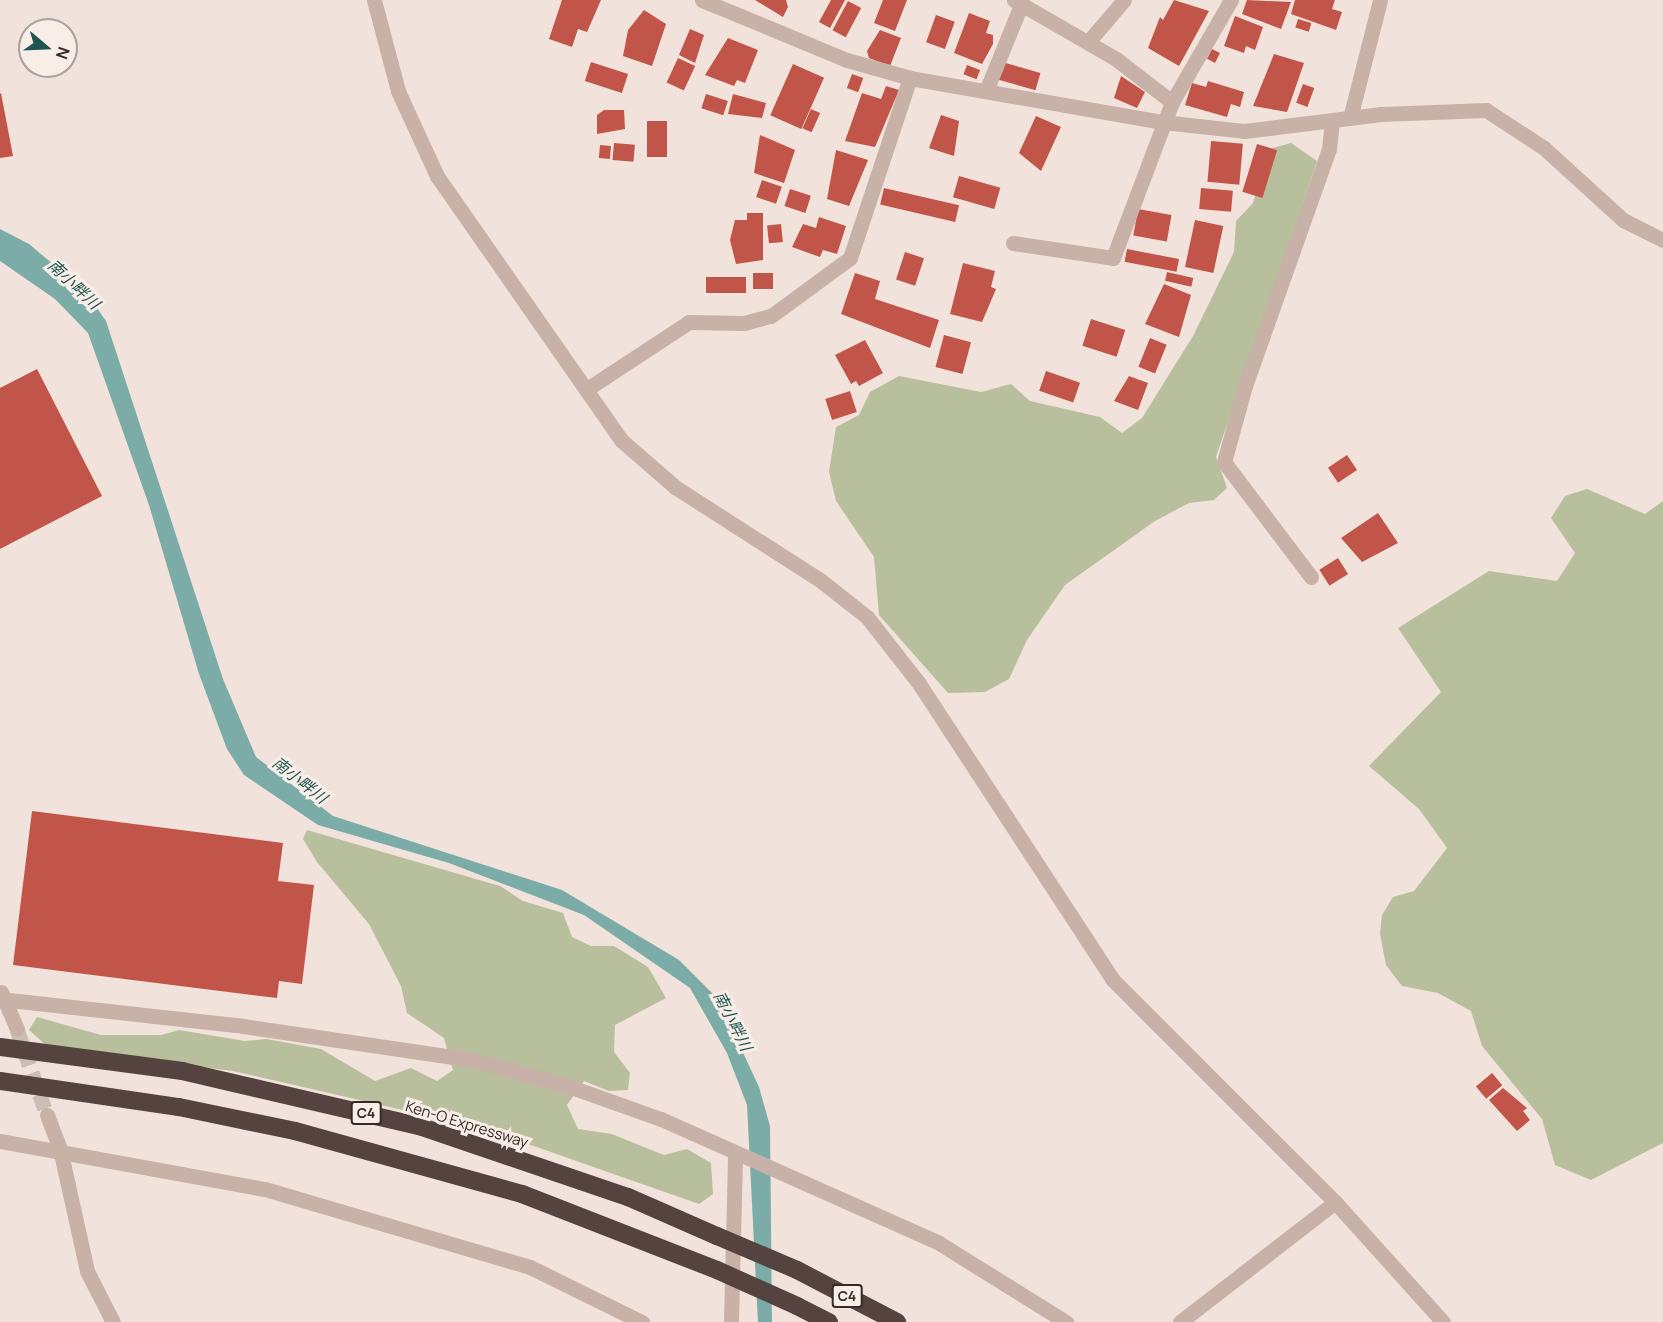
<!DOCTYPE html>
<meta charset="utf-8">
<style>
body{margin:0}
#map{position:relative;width:1663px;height:1322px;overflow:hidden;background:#f1e3db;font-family:Manrope,"Noto Sans JP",sans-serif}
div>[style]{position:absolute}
.green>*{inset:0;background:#b8bf9c}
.water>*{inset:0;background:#7baca7}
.building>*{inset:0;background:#c15549;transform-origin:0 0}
.street-tunnel>*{height:15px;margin-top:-7.5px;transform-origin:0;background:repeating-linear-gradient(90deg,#cbbeb7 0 15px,transparent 0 23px)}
.street>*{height:15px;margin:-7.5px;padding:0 7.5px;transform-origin:7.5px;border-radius:7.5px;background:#c8b2a7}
.highway>*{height:18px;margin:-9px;padding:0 9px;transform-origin:9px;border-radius:9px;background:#55433f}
.highway-bridge>*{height:18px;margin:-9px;padding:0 9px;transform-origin:9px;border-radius:9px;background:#55433f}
span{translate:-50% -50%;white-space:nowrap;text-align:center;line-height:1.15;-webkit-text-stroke:6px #f8eee7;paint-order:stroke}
.shield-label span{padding:2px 4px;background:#f8eee7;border:2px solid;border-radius:4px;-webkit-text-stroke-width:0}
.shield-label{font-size:14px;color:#352a28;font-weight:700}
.street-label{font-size:15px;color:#352a28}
.water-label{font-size:16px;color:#1f5550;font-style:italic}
.north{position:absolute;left:18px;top:18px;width:60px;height:60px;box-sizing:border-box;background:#f8eee7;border:2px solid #aaa09b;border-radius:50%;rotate:109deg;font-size:16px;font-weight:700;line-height:24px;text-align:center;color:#352a28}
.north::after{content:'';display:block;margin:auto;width:21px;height:27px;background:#1f5550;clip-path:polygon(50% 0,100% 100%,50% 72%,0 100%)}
</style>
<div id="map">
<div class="green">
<i style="clip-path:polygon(1291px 143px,1317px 161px,1216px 457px,1227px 488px,1214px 500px,1189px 503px,1155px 521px,1065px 585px,1027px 640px,1009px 679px,985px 692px,948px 693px,879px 615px,874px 557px,836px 501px,829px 472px,836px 427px,859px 415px,870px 392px,899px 376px,981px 392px,1011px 384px,1030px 401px,1100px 417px,1122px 433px,1142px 418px,1193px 336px,1234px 252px,1236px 221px,1253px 203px,1269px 149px)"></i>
<i style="clip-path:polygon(1587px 489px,1645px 514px,1663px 501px,1663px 1143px,1591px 1180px,1555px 1165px,1542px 1119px,1482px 1046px,1471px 1011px,1438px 993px,1402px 986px,1386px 965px,1380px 934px,1382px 915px,1393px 897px,1414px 891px,1447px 848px,1419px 809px,1369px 766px,1441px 692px,1398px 628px,1489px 571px,1557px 581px,1575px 553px,1551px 518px,1565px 496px)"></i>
<i style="clip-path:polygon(307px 830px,500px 886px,523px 901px,563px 913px,572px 937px,591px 946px,614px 946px,648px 967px,666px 998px,615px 1025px,614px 1052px,630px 1073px,628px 1090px,609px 1091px,584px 1081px,567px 1105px,578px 1129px,612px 1134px,664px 1155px,687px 1149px,711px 1163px,713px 1194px,699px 1204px,485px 1129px,233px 1071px,49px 1048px,29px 1030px,37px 1017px,101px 1035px,161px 1035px,179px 1030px,245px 1041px,266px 1039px,321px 1049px,375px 1081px,411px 1068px,437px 1081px,453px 1070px,444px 1038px,407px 1013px,401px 986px,369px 924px,317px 862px,303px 839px)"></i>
</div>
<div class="water">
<i style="clip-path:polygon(0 229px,29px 244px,85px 291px,106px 321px,223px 679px,256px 757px,333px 816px,562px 890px,679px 960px,718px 999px,759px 1087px,770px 1126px,772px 1322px,758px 1322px,747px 1105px,727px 1053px,690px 988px,584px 915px,449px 863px,318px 825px,244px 775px,227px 749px,199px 674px,149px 505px,88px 333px,55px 299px,0 261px)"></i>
</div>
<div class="building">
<i style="clip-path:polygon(562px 0,601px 0,587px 32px,578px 29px,572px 47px,549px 39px)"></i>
<i style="clip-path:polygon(755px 0,786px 0,788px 7px,783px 17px)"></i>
<i style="clip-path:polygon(831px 0,845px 0,830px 28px,819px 22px)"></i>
<i style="clip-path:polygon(883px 0,907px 0,895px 31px,874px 23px)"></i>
<i style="clip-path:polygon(1174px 0,1209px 11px,1179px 66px,1148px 48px,1160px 17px,1163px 20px)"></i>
<i style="clip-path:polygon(1247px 0,1291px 2px,1281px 29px,1242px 14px)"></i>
<i style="clip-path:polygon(1295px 0,1335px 0,1332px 9px,1342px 12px,1336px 30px,1291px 14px)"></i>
<i style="left:848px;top:1px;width:15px;height:33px;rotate:28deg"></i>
<i style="clip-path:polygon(644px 10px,666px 24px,652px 66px,623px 56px,628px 30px)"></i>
<i style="clip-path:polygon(969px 13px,990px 21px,986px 33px,993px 35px,993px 44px,982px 64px,954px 53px)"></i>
<i style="left:936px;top:15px;width:20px;height:29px;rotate:20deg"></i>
<i style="clip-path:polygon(1235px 16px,1263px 27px,1255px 50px,1246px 46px,1244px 53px,1224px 46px)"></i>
<i style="left:1298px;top:19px;width:14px;height:9px;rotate:17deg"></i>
<i style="clip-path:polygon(690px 29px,704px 35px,695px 63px,679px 55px)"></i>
<i style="clip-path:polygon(880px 30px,901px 38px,890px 66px,869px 58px,867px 51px)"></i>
<i style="clip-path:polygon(728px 38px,758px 50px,745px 83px,737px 80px,734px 86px,705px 75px)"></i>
<i style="left:1212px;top:49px;width:9px;height:11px;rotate:27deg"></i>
<i style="clip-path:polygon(1274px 54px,1304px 63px,1287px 112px,1253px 106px)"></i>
<i style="left:678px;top:58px;width:19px;height:27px;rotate:25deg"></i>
<i style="left:591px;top:62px;width:39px;height:20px;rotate:18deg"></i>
<i style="left:1002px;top:62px;width:40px;height:18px;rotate:16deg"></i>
<i style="left:793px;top:64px;width:34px;height:56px;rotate:24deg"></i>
<i style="left:967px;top:65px;width:14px;height:10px;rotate:21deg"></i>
<i style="left:852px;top:74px;width:12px;height:15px;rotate:20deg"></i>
<i style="clip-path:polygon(1121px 76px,1145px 92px,1137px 108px,1114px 98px)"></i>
<i style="clip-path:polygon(1208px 81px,1244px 92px,1240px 107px,1231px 104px,1227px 117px,1185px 105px,1192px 83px,1206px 87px)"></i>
<i style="left:1303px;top:84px;width:12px;height:20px;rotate:20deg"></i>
<i style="clip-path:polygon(886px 86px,899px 90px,875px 147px,845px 141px,862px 93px,881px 99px)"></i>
<i style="clip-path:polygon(1px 93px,13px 156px,0 158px,0 94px)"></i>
<i style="left:706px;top:94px;width:23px;height:15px;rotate:18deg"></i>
<i style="clip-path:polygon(733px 94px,766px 103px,762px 118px,728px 114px)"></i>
<i style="left:811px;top:109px;width:10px;height:21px;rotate:24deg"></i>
<i style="clip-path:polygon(604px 110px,624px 110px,625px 129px,597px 134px,597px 115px)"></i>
<i style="clip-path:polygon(941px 115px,959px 121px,954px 156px,929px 148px)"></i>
<i style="clip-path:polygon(1036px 116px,1061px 127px,1041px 171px,1019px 153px)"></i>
<i style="left:647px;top:121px;width:20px;height:36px"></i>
<i style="clip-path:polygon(760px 135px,795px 150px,784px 183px,754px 173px)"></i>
<i style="left:1211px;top:141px;width:32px;height:41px;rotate:5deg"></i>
<i style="left:614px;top:143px;width:21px;height:17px;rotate:5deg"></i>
<i style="left:1257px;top:144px;width:21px;height:50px;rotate:17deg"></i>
<i style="left:600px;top:145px;width:11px;height:13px;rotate:5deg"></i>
<i style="clip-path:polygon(836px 150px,868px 160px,849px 206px,827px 199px)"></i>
<i style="left:959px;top:176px;width:43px;height:22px;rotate:16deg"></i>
<i style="left:762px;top:180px;width:21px;height:18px;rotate:19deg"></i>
<i style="left:884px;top:188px;width:77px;height:17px;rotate:13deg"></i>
<i style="left:1201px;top:188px;width:32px;height:21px;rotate:5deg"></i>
<i style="left:790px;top:189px;width:22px;height:18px;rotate:18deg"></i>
<i style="left:1138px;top:209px;width:34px;height:27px;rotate:10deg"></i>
<i style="clip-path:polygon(747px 213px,763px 213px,763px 260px,736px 264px,730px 240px,735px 220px,747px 220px)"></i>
<i style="clip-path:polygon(819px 217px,846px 226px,837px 254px,823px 250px,820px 257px,792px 247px,803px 224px,816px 228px)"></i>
<i style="left:1195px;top:220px;width:29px;height:48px;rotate:12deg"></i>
<i style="left:781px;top:224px;width:18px;height:14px;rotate:84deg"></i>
<i style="left:1127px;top:249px;width:53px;height:13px;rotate:11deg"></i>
<i style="left:905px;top:252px;width:20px;height:29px;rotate:18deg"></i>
<i style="clip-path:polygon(963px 263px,995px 271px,991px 287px,996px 289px,982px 322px,950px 314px)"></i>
<i style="left:1167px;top:272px;width:27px;height:9px;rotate:13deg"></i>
<i style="left:773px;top:273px;width:16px;height:20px;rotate:90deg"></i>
<i style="clip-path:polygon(855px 273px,880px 281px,875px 299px,939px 320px,930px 348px,841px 314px)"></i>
<i style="left:706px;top:277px;width:40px;height:16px"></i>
<i style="clip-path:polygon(1164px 284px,1191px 295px,1179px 337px,1145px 324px)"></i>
<i style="left:1091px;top:319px;width:36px;height:28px;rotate:18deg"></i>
<i style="left:944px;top:335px;width:28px;height:33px;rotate:15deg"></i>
<i style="left:1150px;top:338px;width:18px;height:31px;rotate:22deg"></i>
<i style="clip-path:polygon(865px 340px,883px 373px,859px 386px,856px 381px,851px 384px,835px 355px)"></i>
<i style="clip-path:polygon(37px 369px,102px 496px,0 549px,0 388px)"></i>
<i style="left:1046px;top:371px;width:36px;height:21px;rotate:19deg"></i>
<i style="clip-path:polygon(1129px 376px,1148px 383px,1138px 410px,1114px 401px)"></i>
<i style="left:850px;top:391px;width:22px;height:26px;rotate:72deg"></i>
<i style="left:1347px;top:455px;width:18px;height:23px;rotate:56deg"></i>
<i style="clip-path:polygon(1378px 513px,1398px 543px,1362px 562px,1341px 538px)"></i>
<i style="left:1338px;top:558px;width:19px;height:22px;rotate:58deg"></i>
<i style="clip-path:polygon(32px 811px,283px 843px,278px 881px,314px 885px,302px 984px,279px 981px,277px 998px,13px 965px)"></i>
<i style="left:1492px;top:1073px;width:16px;height:21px;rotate:50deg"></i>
<i style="clip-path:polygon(1503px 1088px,1527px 1108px,1523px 1111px,1530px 1120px,1517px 1131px,1489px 1100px)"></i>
</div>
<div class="street-tunnel">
<i style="left:17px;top:1029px;width:91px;rotate:70.8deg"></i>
</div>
<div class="street">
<i style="left:374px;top:0;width:94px;rotate:75.2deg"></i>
<i style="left:398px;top:91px;width:94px;rotate:65.4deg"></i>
<i style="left:437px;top:176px;width:322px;rotate:55.1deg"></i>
<i style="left:621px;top:440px;width:72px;rotate:41deg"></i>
<i style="left:675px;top:487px;width:172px;rotate:32.7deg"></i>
<i style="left:820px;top:580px;width:60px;rotate:38.2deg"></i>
<i style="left:867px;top:617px;width:83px;rotate:51.9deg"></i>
<i style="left:918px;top:682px;width:356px;rotate:56.8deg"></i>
<i style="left:1113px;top:980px;width:314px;rotate:45deg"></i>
<i style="left:1335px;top:1202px;width:161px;rotate:48deg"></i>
<i style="left:702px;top:0;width:157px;rotate:22.5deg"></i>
<i style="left:847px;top:60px;width:66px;rotate:15.9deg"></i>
<i style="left:910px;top:78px;width:257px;rotate:9.9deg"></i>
<i style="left:1163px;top:122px;width:81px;rotate:6.3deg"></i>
<i style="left:1244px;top:131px;width:138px;rotate:-7.1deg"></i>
<i style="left:1381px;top:114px;width:105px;rotate:-2.2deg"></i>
<i style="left:1486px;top:110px;width:69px;rotate:33.2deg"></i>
<i style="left:1544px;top:148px;width:107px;rotate:42.3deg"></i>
<i style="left:1623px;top:220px;width:45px;rotate:26.6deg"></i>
<i style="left:1014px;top:0;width:118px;rotate:30deg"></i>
<i style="left:1116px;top:59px;width:71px;rotate:37.5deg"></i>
<i style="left:1088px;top:42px;width:55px;rotate:-49.4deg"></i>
<i style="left:986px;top:91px;width:93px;rotate:-67.9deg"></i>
<i style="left:1350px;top:118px;width:122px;rotate:-75.7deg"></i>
<i style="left:1013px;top:243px;width:101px;rotate:8.5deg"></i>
<i style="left:1113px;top:258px;width:167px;rotate:-69.3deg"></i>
<i style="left:1172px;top:102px;width:118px;rotate:-60deg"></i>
<i style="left:587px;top:389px;width:122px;rotate:-33.3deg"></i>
<i style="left:689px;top:322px;width:55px;rotate:1deg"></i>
<i style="left:744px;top:323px;width:28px;rotate:-15deg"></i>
<i style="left:771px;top:316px;width:98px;rotate:-36.3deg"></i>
<i style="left:850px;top:258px;width:190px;rotate:-71.6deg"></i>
<i style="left:1311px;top:577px;width:144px;rotate:-127.1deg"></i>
<i style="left:1224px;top:462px;width:79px;rotate:-74.6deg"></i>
<i style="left:1245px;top:386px;width:251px;rotate:-70.5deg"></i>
<i style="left:1329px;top:149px;width:28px;rotate:-84deg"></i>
<i style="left:1px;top:992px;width:40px;rotate:66.6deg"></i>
<i style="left:0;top:999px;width:244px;rotate:6.3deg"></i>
<i style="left:243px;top:1026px;width:233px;rotate:8.4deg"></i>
<i style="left:474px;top:1060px;width:101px;rotate:15.6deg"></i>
<i style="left:571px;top:1087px;width:96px;rotate:19.6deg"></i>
<i style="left:661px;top:1119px;width:304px;rotate:24deg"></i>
<i style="left:939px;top:1243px;width:150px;rotate:31.9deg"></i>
<i style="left:47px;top:1115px;width:36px;rotate:69deg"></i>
<i style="left:60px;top:1149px;width:125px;rotate:77.5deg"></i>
<i style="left:87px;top:1271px;width:57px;rotate:63deg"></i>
<i style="left:0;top:1141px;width:269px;rotate:10.3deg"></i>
<i style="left:265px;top:1189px;width:276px;rotate:16.4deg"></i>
<i style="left:530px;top:1267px;width:125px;rotate:26.2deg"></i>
<i style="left:731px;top:1322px;width:166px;rotate:-88.6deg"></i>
<i style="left:1180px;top:1322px;width:196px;rotate:-37.7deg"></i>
</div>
<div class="highway">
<i style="left:0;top:1047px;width:184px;rotate:7.5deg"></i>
<i style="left:182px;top:1071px;width:246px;rotate:13.1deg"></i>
<i style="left:422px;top:1127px;width:218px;rotate:18.8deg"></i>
<i style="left:628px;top:1197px;width:97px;rotate:23.7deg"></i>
<i style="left:0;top:1081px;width:181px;rotate:8.3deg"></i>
<i style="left:179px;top:1107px;width:118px;rotate:11.7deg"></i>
<i style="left:295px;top:1131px;width:236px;rotate:15.5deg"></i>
<i style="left:522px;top:1194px;width:209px;rotate:21.3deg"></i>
<i style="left:797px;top:1270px;width:113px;rotate:27.5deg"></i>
<i style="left:797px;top:1306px;width:36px;rotate:27deg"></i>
</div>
<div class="highway-bridge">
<i style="left:717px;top:1236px;width:87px;rotate:23deg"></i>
<i style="left:717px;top:1270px;width:88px;rotate:24.2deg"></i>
</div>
<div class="shield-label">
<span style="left:366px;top:1113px">C4</span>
<span style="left:847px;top:1296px">C4</span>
</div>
<div class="street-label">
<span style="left:467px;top:1124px;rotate:17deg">Ken-O Expressway</span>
</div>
<div class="water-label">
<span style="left:74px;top:284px;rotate:43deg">南小畔川</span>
<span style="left:300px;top:780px;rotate:38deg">南小畔川</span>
<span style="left:733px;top:1021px;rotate:63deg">南小畔川</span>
</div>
<div class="north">N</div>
</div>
